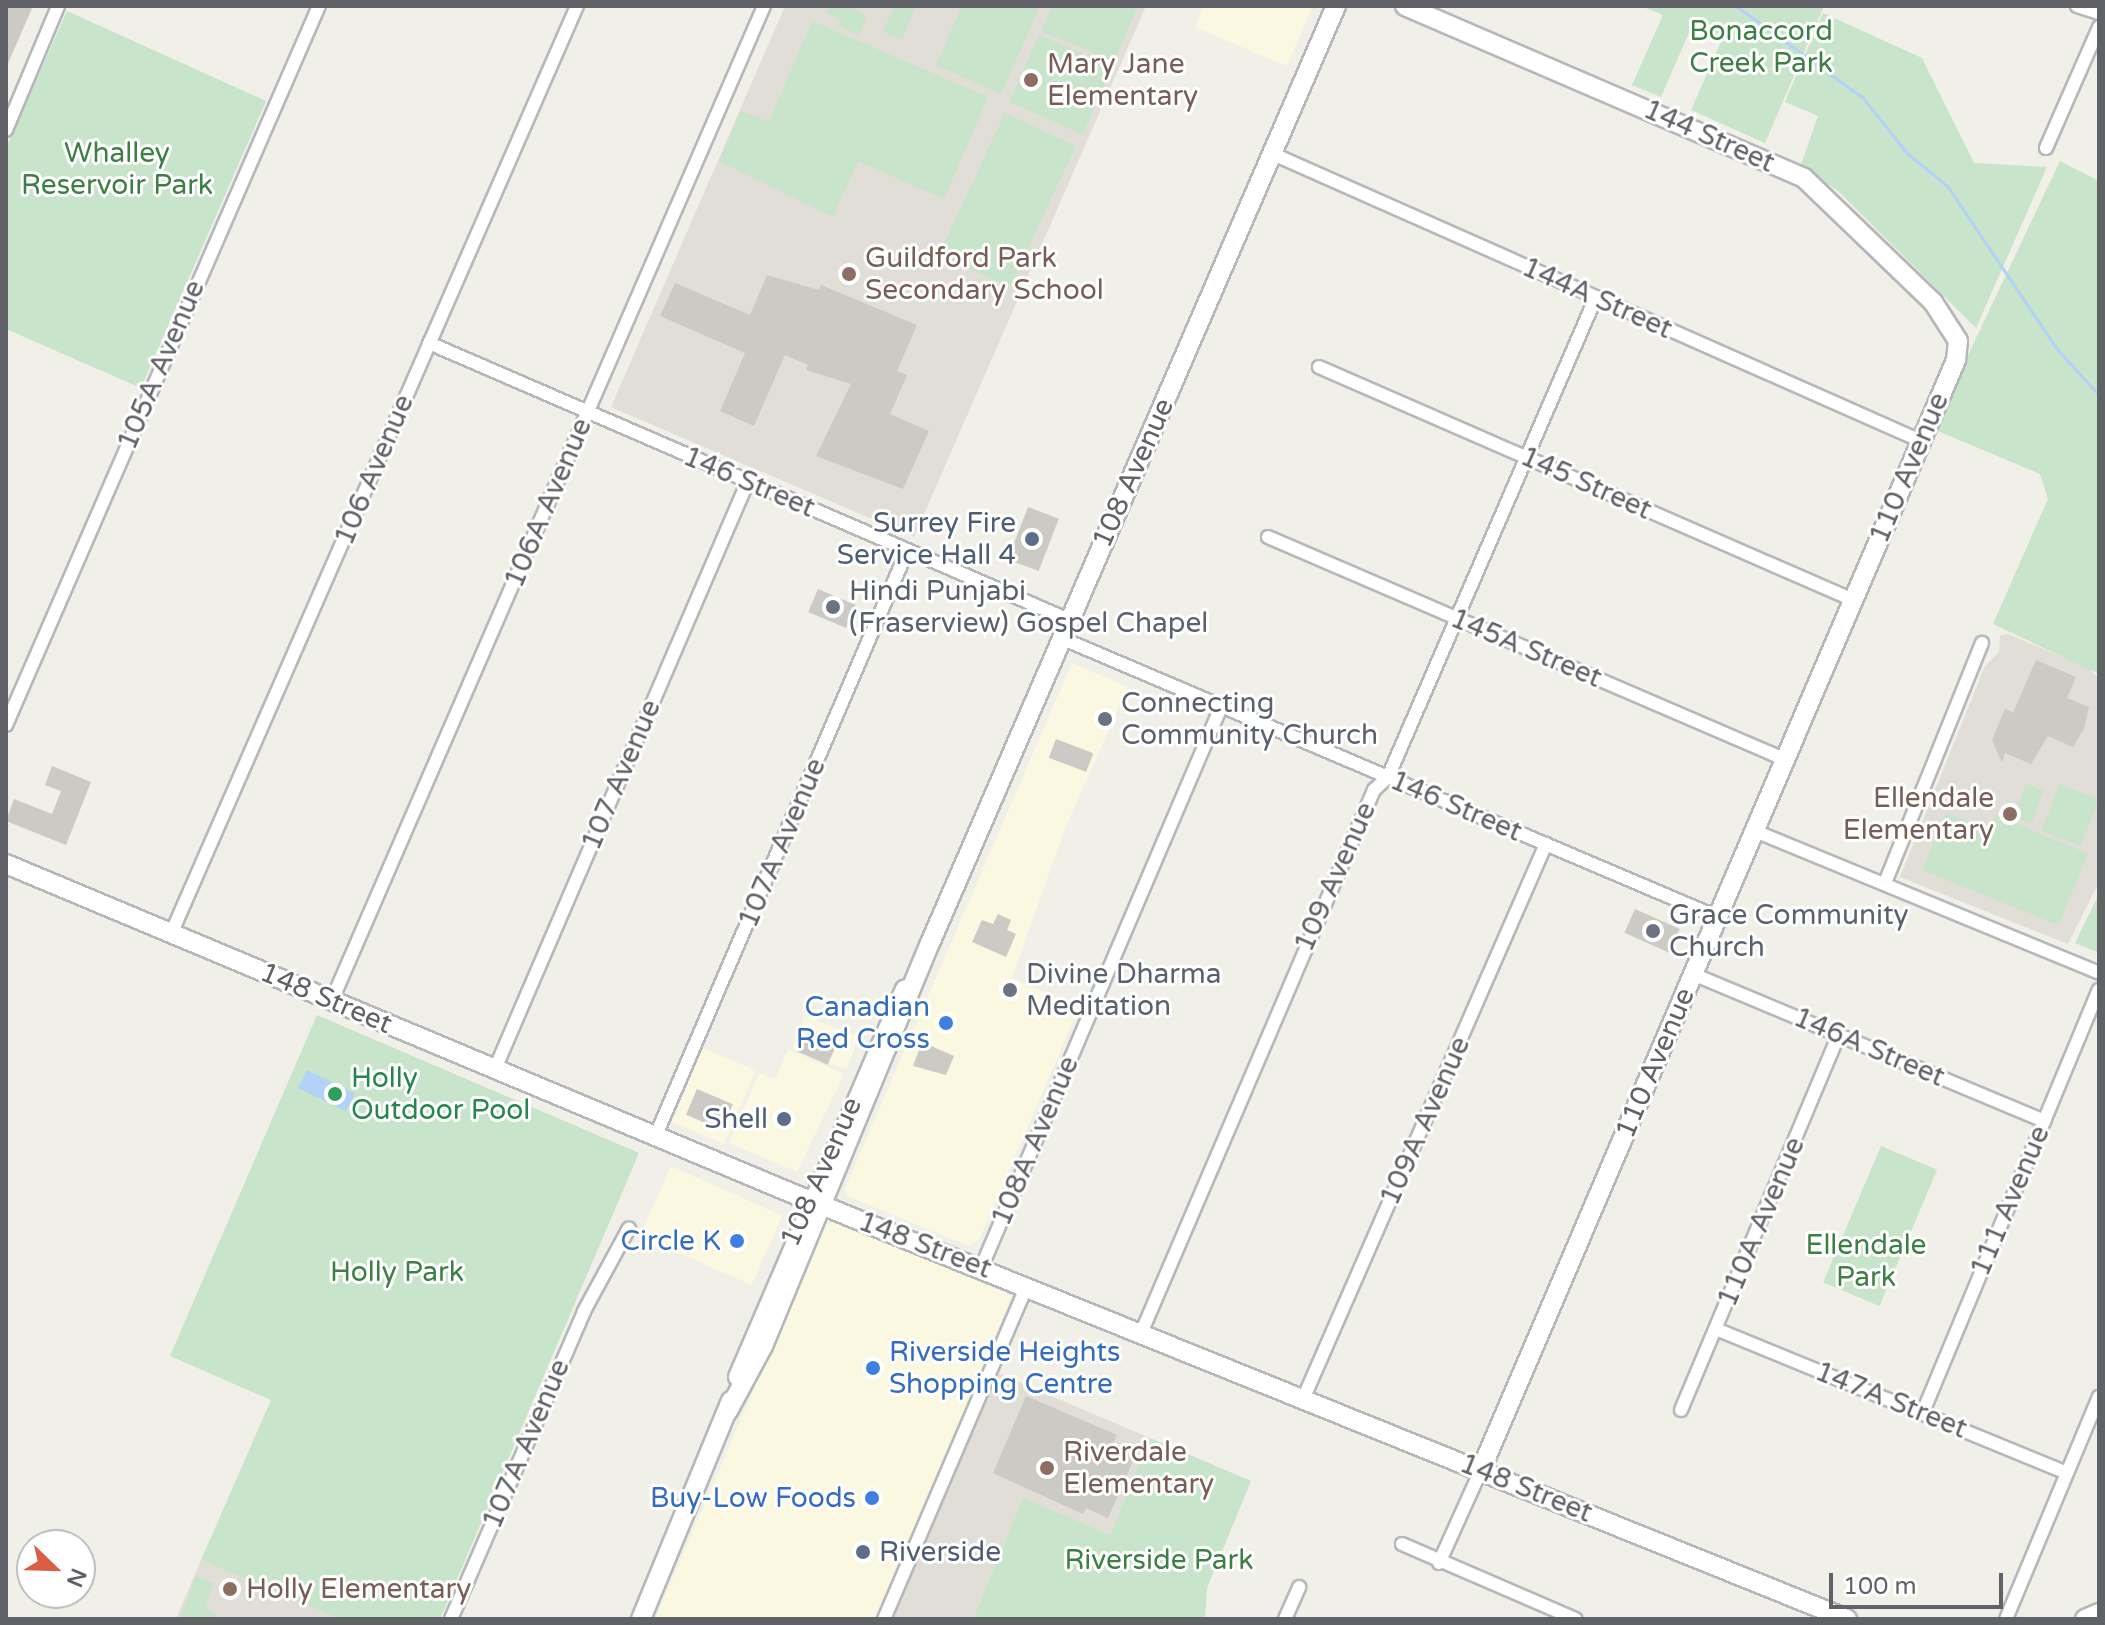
<!DOCTYPE html>
<style>
body{margin:0}
#map{position:relative;width:2105px;height:1625px;overflow:hidden;background:#f0efe8;font-family:"Varela Round",sans-serif}
div>[style]{position:absolute}
.commercial>*{inset:0;background:#fbf8e2;transform-origin:0 0}
.education>*{inset:0;background:#e0ded7}
.green>*{inset:0;background:#c8e4ca;transform-origin:0 0}
.water>*{inset:0;background:#b2d2f7;transform-origin:0 0}
.stream>*{height:3px;margin:-1.5px;padding:0 1.5px;transform-origin:1.5px;border-radius:1.5px;background:#b2d2f7}
.building>*{inset:0;background:#cccac5;transform-origin:0 0}
.roads{filter:drop-shadow(2px 0 #b5b7bb) drop-shadow(-2px 0 #b5b7bb) drop-shadow(0 2px #b5b7bb) drop-shadow(0 -2px #b5b7bb)}
.street>*{height:12px;margin:-6px;padding:0 6px;transform-origin:6px;border-radius:6px;background:#fff}
.secondary>*{height:18px;margin:-9px;padding:0 9px;transform-origin:9px;border-radius:9px;background:#fff}
.dots>*{width:22px;height:22px;translate:-50% -50%;box-sizing:border-box;border:4px solid #fff;border-radius:50%}
span{translate:-50% -50%;white-space:nowrap;text-align:center;line-height:1.15;-webkit-text-stroke:6px #fff;paint-order:stroke}
.park-label{font-size:28px;color:#3e7f46}
.education-label{font-size:28px;color:#785e54}
.left{translate:0 -50%;text-align:left}
.right{translate:-100% -50%;text-align:right}
.street-label{font-size:28px;color:#606267}
.service-label{font-size:28px;color:#4e5e75}
.worship-label{font-size:28px;color:#5b616d}
.shop-label{font-size:28px;color:#366cbe}
.leisure-label{font-size:28px;color:#27864d}
.frame{position:absolute;inset:0;border:8px solid #606267;pointer-events:none}
.north{position:absolute;left:16px;top:1529px;width:80px;height:80px;box-sizing:border-box;background:#fff;border:2px solid #bfc0c2;border-radius:50%;rotate:113deg;font-size:22px;font-weight:700;line-height:32px;text-align:center;color:#606267}
.north::after{content:'';display:block;margin:auto;width:28px;height:36px;background:#d95e46;clip-path:polygon(50% 0,100% 100%,50% 72%,0 100%)}
.scale{position:absolute;left:1829px;top:1573px;width:174px;height:36px;box-sizing:border-box;border:4px solid #606267;border-top:0;padding-left:10px;font-size:24px;line-height:28px;white-space:nowrap;color:#606267;-webkit-text-stroke:6px #fff;paint-order:stroke}
</style>
<div id="map">
<div class="commercial">
<i style="clip-path:polygon(1204px 6px,1313px 6px,1287px 66px,1195px 27px)"></i>
<i style="clip-path:polygon(1072px 663px,1128px 687px,1066px 826px,1012px 978px,1079px 1008px,979px 1240px,969px 1246px,847px 1196px,845px 1188px)"></i>
<i style="left:805px;top:1016px;width:58px;height:35px;rotate:21deg"></i>
<i style="left:703px;top:1048px;width:57px;height:80px;rotate:23deg"></i>
<i style="clip-path:polygon(788px 1049px,844px 1074px,797px 1172px,729px 1143px,759px 1073px,775px 1079px)"></i>
<i style="left:671px;top:1166px;width:122px;height:76px;rotate:24deg"></i>
<i style="clip-path:polygon(837px 1221px,1012px 1296px,877px 1619px,655px 1619px,825px 1224px)"></i>
</div>
<div class="education">
<i style="clip-path:polygon(785px 6px,1146px 6px,914px 537px,611px 407px)"></i>
<i style="clip-path:polygon(2008px 634px,2089px 668px,2099px 679px,2099px 882px,2068px 944px,1900px 877px,1985px 666px,1999px 652px,2000px 635px)"></i>
<i style="clip-path:polygon(997px 1373px,1150px 1438px,1110px 1535px,1023px 1499px,973px 1619px,893px 1619px)"></i>
<i style="clip-path:polygon(201px 1560px,339px 1619px,176px 1619px)"></i>
</div>
<div class="green">
<i style="clip-path:polygon(829px 6px,851px 6px,866px 17px,859px 35px,839px 26px,841px 19px,826px 13px)"></i>
<i style="clip-path:polygon(894px 6px,916px 6px,902px 39px,883px 32px)"></i>
<i style="clip-path:polygon(962px 6px,1040px 6px,1001px 94px,936px 65px)"></i>
<i style="clip-path:polygon(1052px 6px,1138px 6px,1114px 61px,1041px 31px)"></i>
<i style="clip-path:polygon(1641px 6px,1824px 6px,1765px 143px,1691px 110px,1721px 42px,1709px 35px,1691px 28px,1661px 97px,1632px 85px,1663px 15px)"></i>
<i style="clip-path:polygon(67px 11px,266px 101px,141px 388px,6px 329px,6px 148px)"></i>
<i style="clip-path:polygon(1823px 13px,1922px 58px,1974px 163px,2047px 167px,1976px 328px,1839px 192px,1801px 165px,1818px 116px,1785px 102px)"></i>
<i style="clip-path:polygon(812px 21px,988px 97px,944px 199px,858px 161px,833px 217px,719px 161px,741px 111px,769px 122px)"></i>
<i style="left:1039px;top:35px;width:80px;height:73px;rotate:24deg"></i>
<i style="left:1005px;top:113px;width:78px;height:156px;rotate:25deg"></i>
<i style="clip-path:polygon(2060px 161px,2099px 181px,2099px 674px,1993px 624px,2048px 499px,2040px 474px,1933px 429px)"></i>
<i style="left:2026px;top:784px;width:19px;height:35px;rotate:21deg"></i>
<i style="left:2060px;top:784px;width:42px;height:50px;rotate:22deg"></i>
<i style="clip-path:polygon(1946px 813px,1991px 830px,1996px 815px,2088px 854px,2058px 925px,1922px 870px)"></i>
<i style="clip-path:polygon(2099px 894px,2099px 953px,2075px 943px)"></i>
<i style="clip-path:polygon(317px 1015px,639px 1153px,440px 1619px,339px 1619px,201px 1560px,271px 1400px,170px 1356px)"></i>
<i style="left:1881px;top:1146px;width:61px;height:148px;rotate:23deg"></i>
<i style="clip-path:polygon(1150px 1438px,1251px 1481px,1207px 1588px,1205px 1619px,973px 1619px,1023px 1498px,1110px 1535px)"></i>
<i style="clip-path:polygon(196px 1576px,214px 1583px,205px 1607px,221px 1619px,180px 1619px)"></i>
</div>
<div class="water">
<i style="left:307px;top:1070px;width:53px;height:20px;rotate:26deg"></i>
</div>
<div class="stream">
<i style="left:1736px;top:6px;width:157px;rotate:35.9deg"></i>
<i style="left:1863px;top:98px;width:69px;rotate:51.5deg"></i>
<i style="left:1906px;top:152px;width:55px;rotate:39.8deg"></i>
<i style="left:1948px;top:187px;width:195px;rotate:56.1deg"></i>
<i style="left:2057px;top:349px;width:62px;rotate:47.6deg"></i>
</div>
<div class="building">
<i style="clip-path:polygon(6px 6px,33px 6px,6px 68px)"></i>
<i style="clip-path:polygon(767px 275px,819px 290px,821px 285px,917px 325px,897px 371px,907px 375px,890px 414px,929px 431px,903px 489px,816px 456px,851px 384px,806px 370px,808px 365px,785px 355px,754px 426px,720px 411px,745px 353px,660px 316px,675px 283px,750px 315px)"></i>
<i style="left:1028px;top:507px;width:33px;height:56px;rotate:21deg"></i>
<i style="left:818px;top:589px;width:41px;height:25px;rotate:23deg"></i>
<i style="clip-path:polygon(2036px 660px,2076px 677px,2067px 698px,2089px 707px,2084px 729px,2073px 747px,2048px 736px,2031px 764px,2005px 753px,2002px 763px,1992px 740px,2005px 709px,2013px 713px)"></i>
<i style="left:1056px;top:739px;width:40px;height:20px;rotate:21deg"></i>
<i style="clip-path:polygon(52px 766px,91px 782px,66px 845px,6px 821px,14px 799px,52px 814px,61px 791px,45px 785px)"></i>
<i style="left:1635px;top:909px;width:49px;height:26px;rotate:24deg"></i>
<i style="clip-path:polygon(998px 914px,1011px 920px,1007px 930px,1016px 934px,1006px 957px,972px 942px,982px 920px,993px 924px)"></i>
<i style="left:809px;top:1028px;width:32px;height:26px;rotate:24deg"></i>
<i style="clip-path:polygon(922px 1042px,954px 1056px,946px 1075px,913px 1066px)"></i>
<i style="left:697px;top:1089px;width:39px;height:28px;rotate:23deg"></i>
<i style="clip-path:polygon(1026px 1396px,1117px 1435px,1112px 1446px,1135px 1456px,1108px 1518px,1086px 1508px,1083px 1514px,993px 1473px)"></i>
</div>
<div class="roads">
<div class="street">
<i style="left:2077px;top:6px;width:23px;rotate:18deg"></i>
<i style="left:6px;top:130px;width:134px;rotate:-67.2deg"></i>
<i style="left:2046px;top:148px;width:132px;rotate:-66.3deg"></i>
<i style="left:1273px;top:154px;width:709px;rotate:23.89deg"></i>
<i style="left:429px;top:343px;width:697px;rotate:23.4deg"></i>
<i style="left:1319px;top:367px;width:583px;rotate:23.57deg"></i>
<i style="left:1268px;top:537px;width:562px;rotate:23.28deg"></i>
<i style="left:1061px;top:638px;width:713px;rotate:23.04deg"></i>
<i style="left:6px;top:725px;width:784px;rotate:-66.48deg"></i>
<i style="left:1755px;top:831px;width:372px;rotate:22.4deg"></i>
<i style="left:1885px;top:883px;width:259px;rotate:-68deg"></i>
<i style="left:171px;top:934px;width:1013px;rotate:-66.37deg"></i>
<i style="left:1693px;top:974px;width:381px;rotate:22.7deg"></i>
<i style="left:332px;top:1000px;width:1084px;rotate:-66.51deg"></i>
<i style="left:495px;top:1069px;width:640px;rotate:-66.72deg"></i>
<i style="left:656px;top:1135px;width:636px;rotate:-66.74deg"></i>
<i style="left:982px;top:1266px;width:608px;rotate:-66.85deg"></i>
<i style="left:1716px;top:1329px;width:379px;rotate:22.3deg"></i>
<i style="left:1142px;top:1331px;width:589px;rotate:-66.79deg"></i>
<i style="left:1374px;top:790px;width:19px;rotate:-43deg"></i>
<i style="left:1388px;top:777px;width:523px;rotate:-66.57deg"></i>
<i style="left:1304px;top:1397px;width:604px;rotate:-66.37deg"></i>
<i style="left:1681px;top:1410px;width:407px;rotate:-67.2deg"></i>
<i style="left:1923px;top:1412px;width:457px;rotate:-67.4deg"></i>
<i style="left:1402px;top:1544px;width:189px;rotate:23.4deg"></i>
<i style="left:1439px;top:1563px;width:102px;rotate:-65.7deg"></i>
<i style="left:451px;top:1619px;width:335px;rotate:-66.6deg"></i>
<i style="left:584px;top:1311px;width:94px;rotate:-61.5deg"></i>
<i style="left:884px;top:1619px;width:363px;rotate:-66.8deg"></i>
<i style="left:1285px;top:1619px;width:35px;rotate:-66deg"></i>
<i style="left:2006px;top:1619px;width:241px;rotate:-67.3deg"></i>
</div>
<div class="secondary">
<i style="left:1405px;top:6px;width:434px;rotate:23.3deg"></i>
<i style="left:1804px;top:178px;width:179px;rotate:43.9deg"></i>
<i style="left:1933px;top:302px;width:46px;rotate:57.3deg"></i>
<i style="left:1958px;top:341px;width:19px;rotate:96deg"></i>
<i style="left:1956px;top:360px;width:1207px;rotate:113.17deg"></i>
<i style="left:6px;top:864px;width:849px;rotate:22.73deg"></i>
<i style="left:789px;top:1192px;width:1141px;rotate:21.98deg"></i>
<i style="left:738px;top:1377px;width:422px;rotate:-66.7deg"></i>
<i style="left:728px;top:1411px;width:74px;rotate:-61.7deg"></i>
<i style="left:763px;top:1346px;width:438px;rotate:-67.5deg"></i>
<i style="left:931px;top:941px;width:1019px;rotate:-66.58deg"></i>
<i style="left:641px;top:1619px;width:236px;rotate:-67.6deg"></i>
<i style="left:2085px;top:1619px;width:15px;rotate:-23deg"></i>
</div>
</div>
<div class="dots">
<i style="left:1031px;top:80px;background:#8d6e63"></i>
<i style="left:849px;top:274px;background:#8d6e63"></i>
<i style="left:1032px;top:539px;background:#5c6f8a"></i>
<i style="left:833px;top:607px;background:#6b7280"></i>
<i style="left:1105px;top:719px;background:#6b7280"></i>
<i style="left:2010px;top:814px;background:#8d6e63"></i>
<i style="left:1653px;top:931px;background:#6b7280"></i>
<i style="left:1010px;top:990px;background:#6b7280"></i>
<i style="left:946px;top:1023px;background:#3f7fe0"></i>
<i style="left:335px;top:1094px;background:#2e9e5b"></i>
<i style="left:784px;top:1119px;background:#5c6f8a"></i>
<i style="left:737px;top:1241px;background:#3f7fe0"></i>
<i style="left:873px;top:1368px;background:#3f7fe0"></i>
<i style="left:1047px;top:1468px;background:#8d6e63"></i>
<i style="left:872px;top:1498px;background:#3f7fe0"></i>
<i style="left:863px;top:1552px;background:#5c6f8a"></i>
<i style="left:230px;top:1589px;background:#8d6e63"></i>
</div>
<div class="park-label">
<span style="left:1761px;top:47px">Bonaccord<br>Creek Park</span>
<span style="left:117px;top:169px">Whalley<br>Reservoir Park</span>
<span style="left:1866px;top:1261px">Ellendale<br>Park</span>
<span style="left:397px;top:1272px">Holly Park</span>
<span style="left:1159px;top:1560px">Riverside Park</span>
</div>
<div class="education-label">
<span class="left" style="left:1047px;top:80px">Mary Jane<br>Elementary</span>
<span class="left" style="left:865px;top:274px">Guildford Park<br>Secondary School</span>
<span class="right" style="left:1994px;top:814px">Ellendale<br>Elementary</span>
<span class="left" style="left:1063px;top:1468px">Riverdale<br>Elementary</span>
<span class="left" style="left:246px;top:1589px">Holly Elementary</span>
</div>
<div class="street-label">
<span style="left:1709px;top:136px;rotate:24deg">144 Street</span>
<span style="left:1597px;top:298px;rotate:24deg">144A Street</span>
<span style="left:161px;top:365px;rotate:-67deg">105A Avenue</span>
<span style="left:1909px;top:468px;rotate:-67deg">110 Avenue</span>
<span style="left:374px;top:470px;rotate:-67deg">106 Avenue</span>
<span style="left:1133px;top:473px;rotate:-66deg">108 Avenue</span>
<span style="left:749px;top:482px;rotate:23deg">146 Street</span>
<span style="left:1586px;top:483px;rotate:24deg">145 Street</span>
<span style="left:548px;top:503px;rotate:-67deg">106A Avenue</span>
<span style="left:1526px;top:648px;rotate:23deg">145A Street</span>
<span style="left:621px;top:775px;rotate:-67deg">107 Avenue</span>
<span style="left:1456px;top:806px;rotate:23deg">146 Street</span>
<span style="left:782px;top:843px;rotate:-67deg">107A Avenue</span>
<span style="left:1335px;top:877px;rotate:-66deg">109 Avenue</span>
<span style="left:326px;top:998px;rotate:23deg">148 Street</span>
<span style="left:1869px;top:1047px;rotate:23deg">146A Street</span>
<span style="left:1655px;top:1063px;rotate:-67deg">110 Avenue</span>
<span style="left:1425px;top:1121px;rotate:-66deg">109A Avenue</span>
<span style="left:1035px;top:1141px;rotate:-67deg">108A Avenue</span>
<span style="left:821px;top:1172px;rotate:-66deg">108 Avenue</span>
<span style="left:2010px;top:1201px;rotate:-67deg">111 Avenue</span>
<span style="left:1761px;top:1222px;rotate:-67deg">110A Avenue</span>
<span style="left:925px;top:1245px;rotate:21deg">148 Street</span>
<span style="left:1891px;top:1400px;rotate:22deg">147A Street</span>
<span style="left:526px;top:1444px;rotate:-67deg">107A Avenue</span>
<span style="left:1526px;top:1488px;rotate:22deg">148 Street</span>
</div>
<div class="service-label">
<span class="right" style="left:1016px;top:539px">Surrey Fire<br>Service Hall 4</span>
<span class="right" style="left:768px;top:1119px">Shell</span>
<span class="left" style="left:879px;top:1552px">Riverside</span>
</div>
<div class="worship-label">
<span class="left" style="left:849px;top:607px">Hindi Punjabi<br>(Fraserview) Gospel Chapel</span>
<span class="left" style="left:1121px;top:719px">Connecting<br>Community Church</span>
<span class="left" style="left:1669px;top:931px">Grace Community<br>Church</span>
<span class="left" style="left:1026px;top:990px">Divine Dharma<br>Meditation</span>
</div>
<div class="shop-label">
<span class="right" style="left:930px;top:1023px">Canadian<br>Red Cross</span>
<span class="right" style="left:721px;top:1241px">Circle K</span>
<span class="left" style="left:889px;top:1368px">Riverside Heights<br>Shopping Centre</span>
<span class="right" style="left:856px;top:1498px">Buy-Low Foods</span>
</div>
<div class="leisure-label">
<span class="left" style="left:351px;top:1094px">Holly<br>Outdoor Pool</span>
</div>
<div class="frame"></div>
<div class="north">N</div>
<div class="scale">100 m</div>
</div>
